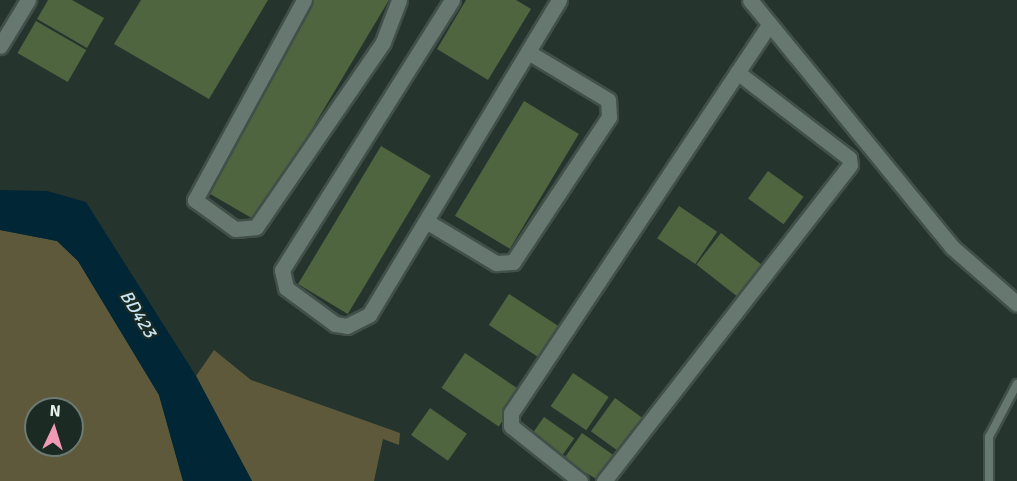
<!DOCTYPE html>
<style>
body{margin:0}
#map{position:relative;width:1017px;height:481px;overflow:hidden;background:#25352e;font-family:Signika,sans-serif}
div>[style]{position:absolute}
.green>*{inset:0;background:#5f593c}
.water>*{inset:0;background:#012636}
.building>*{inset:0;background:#4f653f;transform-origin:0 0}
.roads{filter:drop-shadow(2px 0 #415049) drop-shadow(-2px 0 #415049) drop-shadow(0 2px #415049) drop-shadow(0 -2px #415049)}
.service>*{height:8px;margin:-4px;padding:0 4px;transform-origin:4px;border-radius:4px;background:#66786f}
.minor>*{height:15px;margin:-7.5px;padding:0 7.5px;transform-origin:7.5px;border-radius:7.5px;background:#66786f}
span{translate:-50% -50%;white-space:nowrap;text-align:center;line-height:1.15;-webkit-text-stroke:4.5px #1b2b24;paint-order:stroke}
.water-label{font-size:18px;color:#c9e6f6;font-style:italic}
.north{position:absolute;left:24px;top:397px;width:60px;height:60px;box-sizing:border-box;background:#1b2b24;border:2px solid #6c7a74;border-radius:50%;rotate:4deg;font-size:16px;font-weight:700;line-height:24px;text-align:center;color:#e6f0ec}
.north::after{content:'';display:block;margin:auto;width:21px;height:27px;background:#f09ab7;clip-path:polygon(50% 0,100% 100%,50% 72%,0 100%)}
</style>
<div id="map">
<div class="green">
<i style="clip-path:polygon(evenodd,0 230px,57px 241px,78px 261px,159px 395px,183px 481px,0 481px,0 230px,36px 409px,72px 409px,72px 445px,36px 445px,36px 409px)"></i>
<i style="clip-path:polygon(214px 350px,251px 380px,400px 433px,399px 445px,383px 439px,374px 481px,252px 481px,196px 376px)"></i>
</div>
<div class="water">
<i style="clip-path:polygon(0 190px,47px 191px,86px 202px,196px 376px,252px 481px,183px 481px,159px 395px,78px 261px,57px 241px,0 230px)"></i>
</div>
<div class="building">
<i style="clip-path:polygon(48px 0,72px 0,104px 18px,87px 48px,37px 19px)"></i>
<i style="clip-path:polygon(141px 0,268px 0,209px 99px,114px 44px)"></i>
<i style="clip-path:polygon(310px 0,389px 0,257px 221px,198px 187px)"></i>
<i style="clip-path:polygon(466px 0,516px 0,531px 9px,488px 80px,437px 49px)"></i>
<i style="left:36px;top:21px;width:58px;height:37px;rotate:30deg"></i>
<i style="left:524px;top:101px;width:64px;height:134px;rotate:31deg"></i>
<i style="left:381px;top:146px;width:58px;height:161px;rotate:31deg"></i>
<i style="left:768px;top:171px;width:44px;height:34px;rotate:36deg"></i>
<i style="left:679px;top:206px;width:46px;height:39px;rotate:34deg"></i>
<i style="left:721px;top:233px;width:60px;height:40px;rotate:38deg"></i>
<i style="left:509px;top:294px;width:63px;height:37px;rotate:33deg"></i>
<i style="left:465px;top:353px;width:69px;height:42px;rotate:34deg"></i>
<i style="left:573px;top:373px;width:43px;height:40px;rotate:34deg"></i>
<i style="left:615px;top:398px;width:37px;height:41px;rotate:36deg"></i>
<i style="left:430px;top:408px;width:45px;height:33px;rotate:35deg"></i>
<i style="left:544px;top:417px;width:37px;height:26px;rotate:35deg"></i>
<i style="clip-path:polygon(582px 433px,616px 457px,600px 481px,563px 460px)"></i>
</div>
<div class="roads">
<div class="service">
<i style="left:989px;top:481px;width:44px;rotate:-90deg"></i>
<i style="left:989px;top:437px;width:60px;rotate:-62.2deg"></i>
</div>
<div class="minor">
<i style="left:304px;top:0;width:228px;rotate:118.6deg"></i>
<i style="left:195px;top:200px;width:49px;rotate:35.9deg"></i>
<i style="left:235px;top:229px;width:21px;rotate:-5deg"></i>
<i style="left:256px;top:227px;width:224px;rotate:-55.5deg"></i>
<i style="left:383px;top:42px;width:45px;rotate:-69.1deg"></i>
<i style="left:452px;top:0;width:319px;rotate:122.2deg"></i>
<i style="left:282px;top:270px;width:18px;rotate:77deg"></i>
<i style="left:286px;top:288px;width:61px;rotate:36.3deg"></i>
<i style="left:335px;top:324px;width:12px;rotate:9deg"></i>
<i style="left:347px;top:326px;width:25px;rotate:-27deg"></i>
<i style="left:369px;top:315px;width:368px;rotate:-58.9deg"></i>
<i style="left:750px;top:0;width:319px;rotate:50.7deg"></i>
<i style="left:952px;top:247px;width:86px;rotate:41.2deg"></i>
<i style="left:0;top:46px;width:54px;rotate:-58.7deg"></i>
<i style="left:426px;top:221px;width:82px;rotate:31deg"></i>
<i style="left:496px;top:263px;width:17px;rotate:-3deg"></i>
<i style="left:513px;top:262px;width:174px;rotate:-56.5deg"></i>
<i style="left:609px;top:117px;width:17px;rotate:-93deg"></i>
<i style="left:608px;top:100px;width:93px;rotate:-149deg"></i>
<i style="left:580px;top:481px;width:88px;rotate:-141.4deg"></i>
<i style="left:511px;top:426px;width:13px;rotate:-90deg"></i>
<i style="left:511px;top:413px;width:467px;rotate:-56.4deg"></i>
<i style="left:604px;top:481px;width:400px;rotate:-52.1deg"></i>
<i style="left:850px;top:165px;width:7px;rotate:-98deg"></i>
<i style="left:849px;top:158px;width:141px;rotate:-142.5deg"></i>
</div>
</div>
<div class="water-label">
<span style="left:138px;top:314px;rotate:58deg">BD423</span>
</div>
<div class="north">N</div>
</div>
